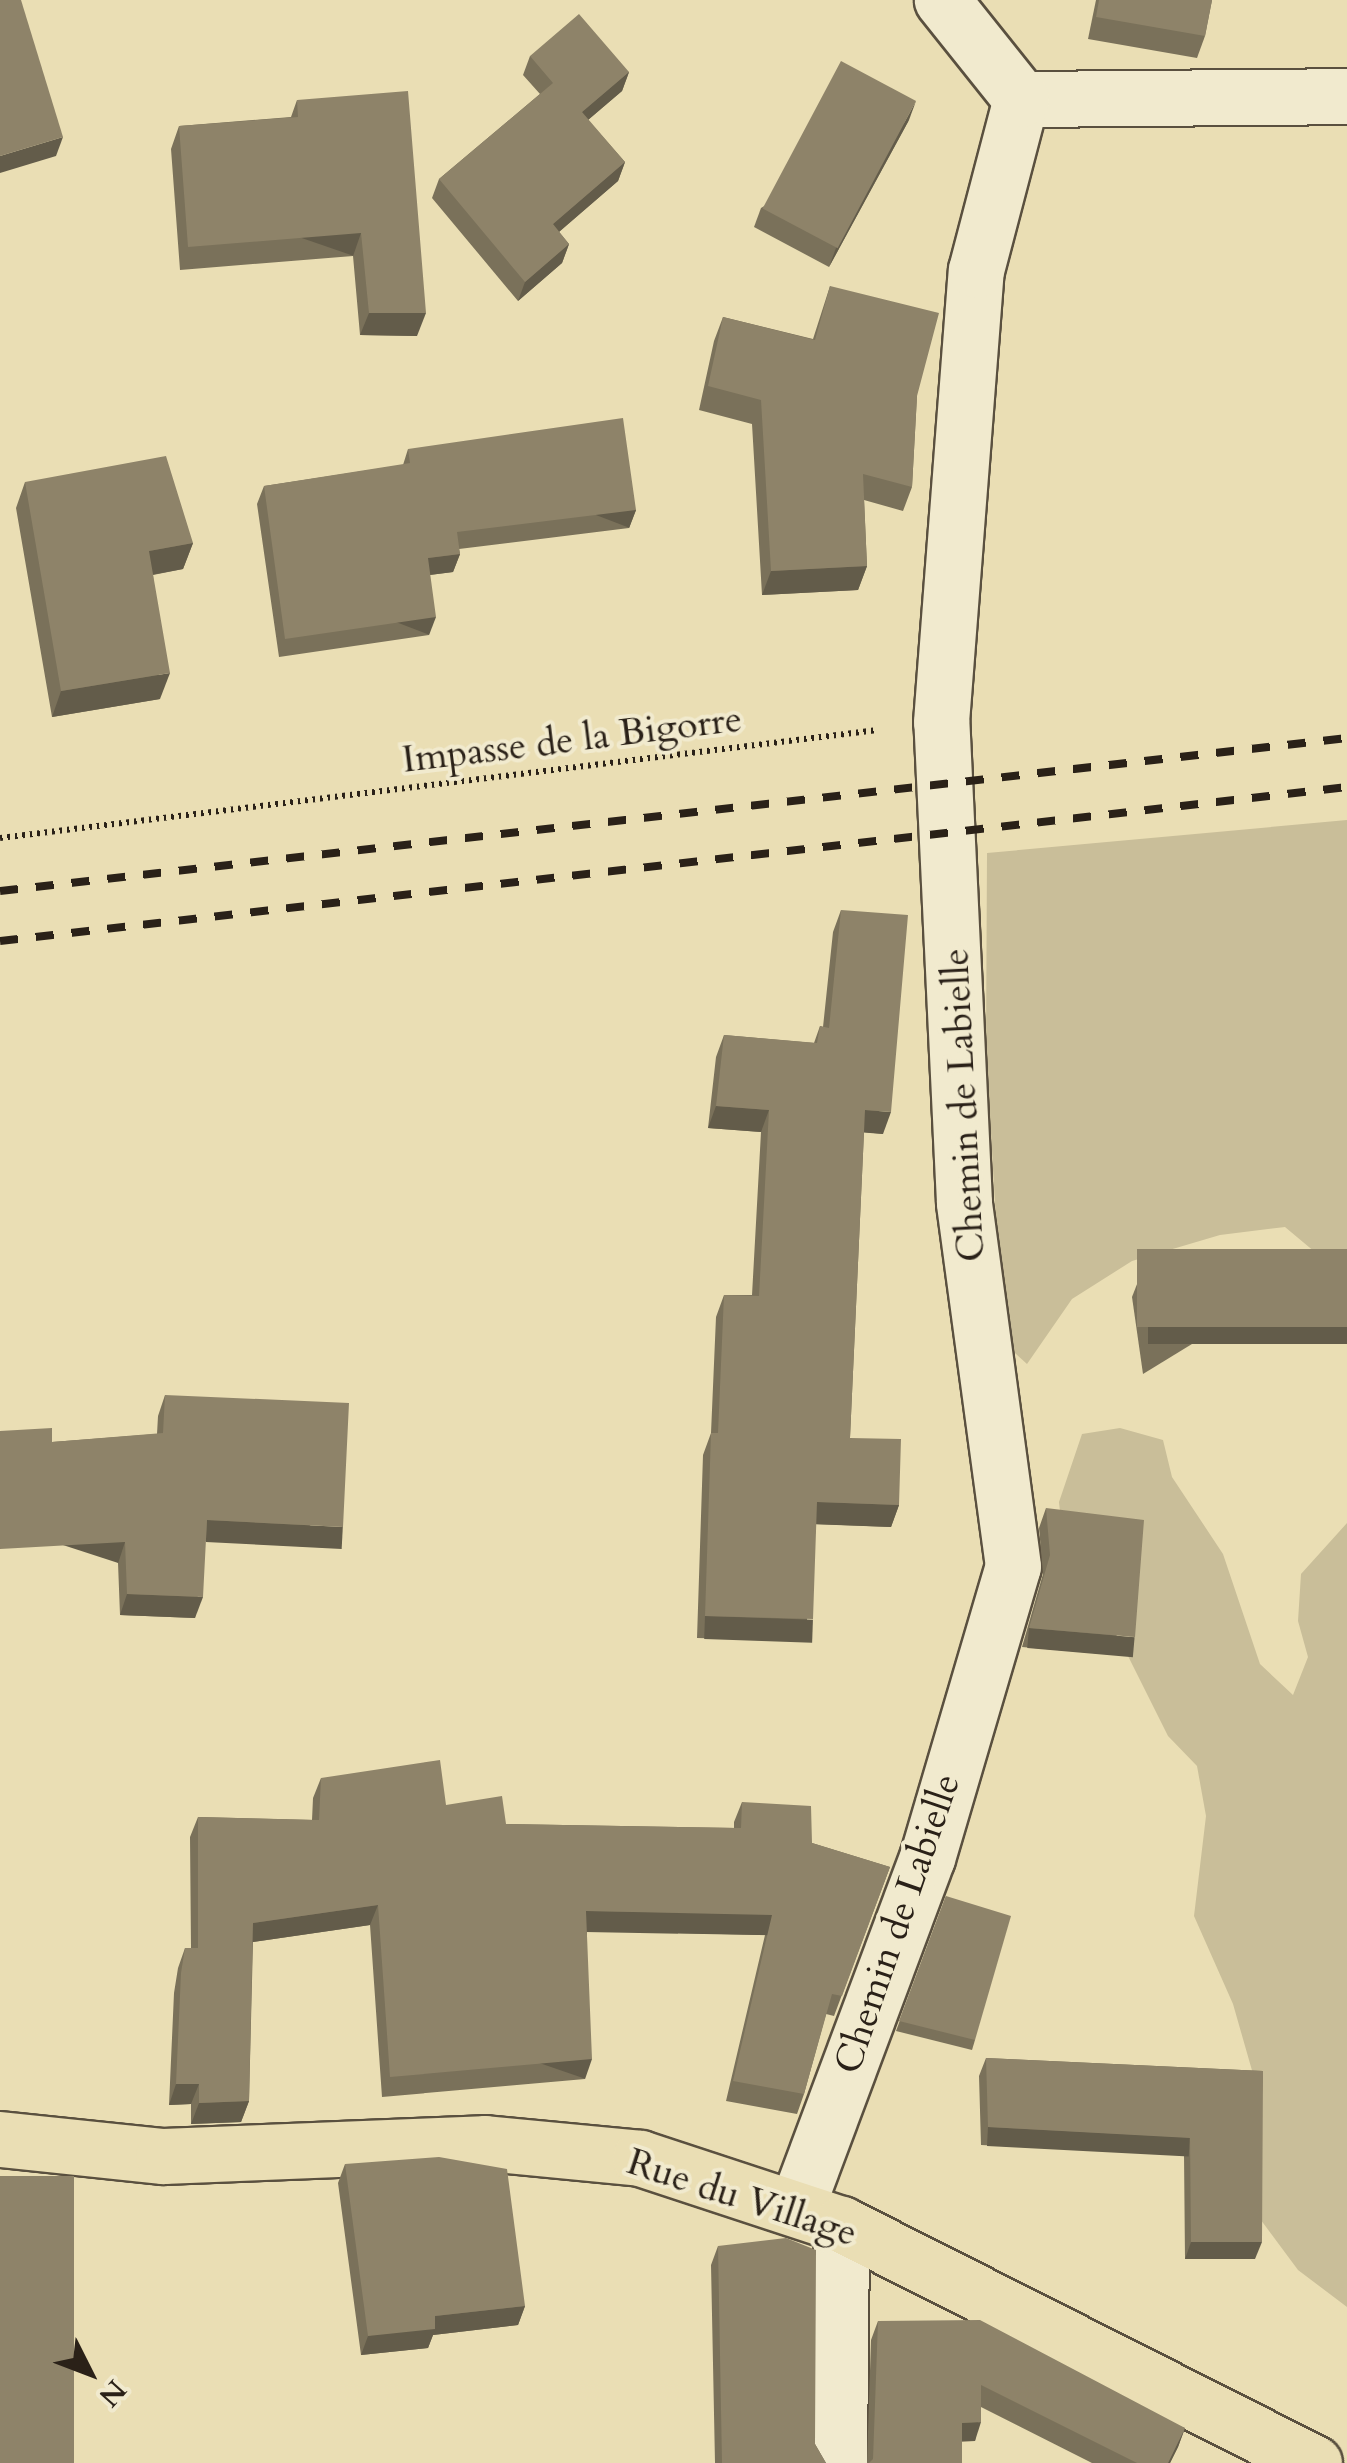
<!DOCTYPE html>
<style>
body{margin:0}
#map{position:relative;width:1347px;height:2463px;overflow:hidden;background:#eadeb4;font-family:Cardo,serif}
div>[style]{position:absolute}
.green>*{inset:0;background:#c9be99}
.path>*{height:6px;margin-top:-3px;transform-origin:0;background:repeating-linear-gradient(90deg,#2a2118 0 2.5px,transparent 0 7.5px)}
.roads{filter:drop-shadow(2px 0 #5a503f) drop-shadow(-2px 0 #5a503f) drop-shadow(0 2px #5a503f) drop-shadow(0 -2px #5a503f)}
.minor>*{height:55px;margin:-27.5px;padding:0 27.5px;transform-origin:27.5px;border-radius:27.5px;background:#f1eace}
.major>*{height:55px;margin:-27.5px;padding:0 27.5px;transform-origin:27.5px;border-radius:27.5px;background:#eadeb4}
.rail>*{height:8px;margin-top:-4px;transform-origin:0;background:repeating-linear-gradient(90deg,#2a2118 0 18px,transparent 0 36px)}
.wall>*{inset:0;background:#7a715a}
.shaded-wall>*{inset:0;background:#635c4a;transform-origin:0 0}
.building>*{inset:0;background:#8e8369;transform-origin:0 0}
span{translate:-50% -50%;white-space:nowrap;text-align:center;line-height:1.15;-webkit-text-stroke:8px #f1eace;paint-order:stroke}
.street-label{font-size:38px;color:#2a2118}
.north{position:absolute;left:40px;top:2323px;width:100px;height:100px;-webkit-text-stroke:8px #f1eace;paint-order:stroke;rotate:132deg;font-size:28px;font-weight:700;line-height:40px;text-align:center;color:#2a2118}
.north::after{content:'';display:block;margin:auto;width:35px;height:45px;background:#2a2118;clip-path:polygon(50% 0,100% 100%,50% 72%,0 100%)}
</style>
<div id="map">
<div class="green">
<i style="clip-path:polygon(1347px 820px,1347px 1266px,1334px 1268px,1285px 1227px,1220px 1235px,1132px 1261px,1072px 1299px,1027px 1364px,1003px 1342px,986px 1046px,987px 853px)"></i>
<i style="clip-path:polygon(1120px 1428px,1163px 1440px,1172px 1477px,1223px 1554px,1260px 1664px,1293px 1695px,1308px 1657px,1298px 1621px,1301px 1574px,1347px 1523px,1347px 2307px,1298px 2270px,1255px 2212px,1257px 2088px,1233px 2004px,1194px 1916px,1206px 1816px,1197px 1766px,1168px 1736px,1128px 1656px,1137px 1539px,1062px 1530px,1059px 1502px,1082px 1434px)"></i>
</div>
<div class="path">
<i style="left:0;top:838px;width:884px;rotate:-7.02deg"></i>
</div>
<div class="roads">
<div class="minor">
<i style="left:1021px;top:99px;width:326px;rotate:-0.5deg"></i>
<i style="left:796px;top:2208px;width:374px;rotate:-69.5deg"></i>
<i style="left:927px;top:1858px;width:304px;rotate:-73.6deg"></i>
<i style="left:1013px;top:1566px;width:367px;rotate:-97.7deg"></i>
<i style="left:964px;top:1202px;width:481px;rotate:-92.7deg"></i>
<i style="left:941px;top:722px;width:453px;rotate:-85.6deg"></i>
<i style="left:976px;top:270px;width:177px;rotate:-75.3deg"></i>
<i style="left:1021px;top:99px;width:127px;rotate:-128.6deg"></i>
<i style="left:839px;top:2463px;width:239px;rotate:-89.5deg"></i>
</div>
<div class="major">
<i style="left:0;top:2139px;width:164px;rotate:6deg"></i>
<i style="left:163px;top:2156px;width:322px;rotate:-2.3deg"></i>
<i style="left:485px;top:2143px;width:156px;rotate:5.5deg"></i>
<i style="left:640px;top:2158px;width:212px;rotate:18.2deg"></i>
<i style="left:841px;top:2224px;width:530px;rotate:26.81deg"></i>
</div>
</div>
<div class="rail">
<i style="left:0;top:891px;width:1356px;rotate:-6.48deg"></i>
<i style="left:0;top:941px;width:1356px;rotate:-6.52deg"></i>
</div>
<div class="wall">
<i style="clip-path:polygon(1096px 0,1212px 0,1205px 36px,1197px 58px,1088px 39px)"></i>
<i style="clip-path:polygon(530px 56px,629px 72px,622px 91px,588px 120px,625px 162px,618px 181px,559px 232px,569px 244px,562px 263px,518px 301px,432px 198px,439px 179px,540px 94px,523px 75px)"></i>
<i style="clip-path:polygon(297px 100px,417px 336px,360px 335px,353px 256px,180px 270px,171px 149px,179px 126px,291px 117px)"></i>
<i style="clip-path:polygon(909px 120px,829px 267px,754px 227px,761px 208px)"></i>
<i style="clip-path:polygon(830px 286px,917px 396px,912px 487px,903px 511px,864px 500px,867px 566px,858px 590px,762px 595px,752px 424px,699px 410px,714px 341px,723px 317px,813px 339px)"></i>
<i style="clip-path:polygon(408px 449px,636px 510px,629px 528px,459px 549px,460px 554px,453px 572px,430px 575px,429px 635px,279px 657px,257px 504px,264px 486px,403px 465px)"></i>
<i style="clip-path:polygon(25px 482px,193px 543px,183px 569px,153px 575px,160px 699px,52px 717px,16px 508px)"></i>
<i style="clip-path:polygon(841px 910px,883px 1134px,864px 1132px,850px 1438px,899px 1505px,891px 1527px,816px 1524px,805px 1641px,697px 1638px,703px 1455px,711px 1433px,716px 1317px,724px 1295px,752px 1295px,761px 1132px,708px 1128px,716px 1057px,724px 1035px,814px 1043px,820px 1026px,823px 1027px,833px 932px)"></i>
<i style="clip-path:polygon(1347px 1249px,1143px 1374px,1132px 1297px,1139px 1279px)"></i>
<i style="clip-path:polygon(165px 1395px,335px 1548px,205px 1541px,195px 1618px,120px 1615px,118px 1563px,52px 1442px,157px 1434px,158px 1416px)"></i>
<i style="clip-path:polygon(1046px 1508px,1128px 1656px,1022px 1647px,1043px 1574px,1039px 1528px)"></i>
<i style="clip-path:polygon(321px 1778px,446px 1805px,506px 1824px,734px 1828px,734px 1822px,742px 1802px,812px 1843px,890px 1867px,834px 2016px,826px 2014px,804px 2094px,797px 2114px,726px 2101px,765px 1935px,587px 1931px,585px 2079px,382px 2097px,370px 1925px,253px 1942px,249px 2101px,241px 2122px,191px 2124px,191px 2104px,169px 2105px,174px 1993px,178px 1968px,185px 1948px,191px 1948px,190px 1837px,198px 1817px,312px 1820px,313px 1798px)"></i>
<i style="clip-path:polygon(946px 1896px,975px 2040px,972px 2050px,896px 2031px)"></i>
<i style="clip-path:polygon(986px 2058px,1263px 2071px,1255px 2259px,1185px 2259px,1184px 2155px,981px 2145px,979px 2076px)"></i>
<i style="clip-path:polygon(345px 2164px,525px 2306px,518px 2325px,433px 2335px,428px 2348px,361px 2355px,338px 2183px)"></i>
<i style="clip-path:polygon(718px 2246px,815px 2444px,826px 2463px,715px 2463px,711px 2265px)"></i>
<i style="clip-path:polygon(878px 2321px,1185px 2428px,1178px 2447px,1170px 2463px,1092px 2463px,981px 2407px,975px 2441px,962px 2441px,962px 2463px,867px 2463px,871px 2340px)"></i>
</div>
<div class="shaded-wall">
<i style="clip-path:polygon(629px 72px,622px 91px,575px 131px,582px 112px)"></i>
<i style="clip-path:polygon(916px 101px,909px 120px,829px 267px,836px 248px)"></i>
<i style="clip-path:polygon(63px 137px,56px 156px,0 173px,0 156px)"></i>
<i style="clip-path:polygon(625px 162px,618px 181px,546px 243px,553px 224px)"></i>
<i style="left:361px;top:233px;width:24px;height:174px;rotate:109deg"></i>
<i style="clip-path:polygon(569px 244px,562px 263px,518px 301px,525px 282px)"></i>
<i style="clip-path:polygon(369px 313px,426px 313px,417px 336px,360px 335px)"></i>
<i style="left:636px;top:510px;width:19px;height:180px;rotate:111deg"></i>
<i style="clip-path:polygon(193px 543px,183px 569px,140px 577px,149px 551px)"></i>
<i style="clip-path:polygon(460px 554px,453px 572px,421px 576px,428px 558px)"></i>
<i style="clip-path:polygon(867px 566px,858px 590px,762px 595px,771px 571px)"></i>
<i style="left:436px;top:617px;width:19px;height:153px;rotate:111deg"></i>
<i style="clip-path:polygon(170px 673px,160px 699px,52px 717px,61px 691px)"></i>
<i style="clip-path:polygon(716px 1106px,769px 1110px,761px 1132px,708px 1128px)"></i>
<i style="clip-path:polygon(865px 1110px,891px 1112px,883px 1134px,857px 1132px)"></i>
<i style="left:1347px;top:1327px;width:17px;height:199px;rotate:90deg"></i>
<i style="clip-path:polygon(817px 1502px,899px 1505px,891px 1527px,809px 1524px)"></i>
<i style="left:207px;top:1520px;width:136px;height:22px;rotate:3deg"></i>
<i style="left:125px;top:1542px;width:22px;height:125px;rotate:108deg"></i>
<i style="clip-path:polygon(127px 1594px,203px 1597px,195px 1618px,120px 1615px)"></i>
<i style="left:705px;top:1616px;width:108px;height:23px;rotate:2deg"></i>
<i style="left:1029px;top:1628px;width:106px;height:20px;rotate:5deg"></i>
<i style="clip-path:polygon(378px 1905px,370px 1925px,246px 1943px,253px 1923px)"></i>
<i style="left:586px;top:1911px;width:186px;height:21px;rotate:1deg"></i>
<i style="left:592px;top:2059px;width:21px;height:203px;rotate:109deg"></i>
<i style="clip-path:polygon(176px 2084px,199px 2084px,191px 2104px,169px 2105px)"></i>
<i style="clip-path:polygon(249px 2101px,241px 2122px,191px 2124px,199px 2103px)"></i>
<i style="left:988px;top:2127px;width:202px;height:19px;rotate:3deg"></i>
<i style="clip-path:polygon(1191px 2242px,1262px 2242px,1255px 2259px,1185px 2259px)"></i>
<i style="clip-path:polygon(525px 2306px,518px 2325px,433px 2335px,428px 2348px,361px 2355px,368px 2336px,435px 2316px)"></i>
<i style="clip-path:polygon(981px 2422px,975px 2441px,955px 2442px,962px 2423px)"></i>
<i style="clip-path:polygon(1185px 2428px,1178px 2447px,1170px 2463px,1168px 2463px)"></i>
</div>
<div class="building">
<i style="clip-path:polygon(0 0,21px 0,63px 137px,0 156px)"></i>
<i style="clip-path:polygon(1099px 0,1212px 0,1205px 36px,1096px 17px)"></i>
<i style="clip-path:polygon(579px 14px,629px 72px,582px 112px,625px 162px,553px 224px,569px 244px,525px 282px,439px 179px,553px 83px,530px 56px)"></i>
<i style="left:841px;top:61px;width:85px;height:167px;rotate:28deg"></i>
<i style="clip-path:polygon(408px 91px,426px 313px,369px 313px,361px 233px,188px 247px,179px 126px,298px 117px,297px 100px)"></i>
<i style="clip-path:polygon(830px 286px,939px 313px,917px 396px,912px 487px,863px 474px,867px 566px,771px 571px,761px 400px,708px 386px,723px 317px,815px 340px)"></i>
<i style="clip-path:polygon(623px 418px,636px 510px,457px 532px,460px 554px,428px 558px,436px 617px,285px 639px,264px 486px,410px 463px,408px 449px)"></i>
<i style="clip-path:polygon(166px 456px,193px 543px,149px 551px,170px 673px,61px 691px,25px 482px)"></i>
<i style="clip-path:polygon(841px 910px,908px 915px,891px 1112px,865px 1110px,850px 1438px,901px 1439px,899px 1505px,817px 1502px,813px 1619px,705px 1616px,711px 1433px,718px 1433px,724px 1295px,759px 1296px,769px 1110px,716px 1106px,724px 1035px,817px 1043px,820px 1026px,829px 1028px)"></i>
<i style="left:1347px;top:1249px;width:78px;height:210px;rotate:90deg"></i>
<i style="clip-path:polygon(165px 1395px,349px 1403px,343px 1527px,207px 1520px,203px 1597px,127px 1594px,125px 1542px,0 1549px,0 1431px,52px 1428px,52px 1442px,163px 1433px)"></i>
<i style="clip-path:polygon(1046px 1508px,1144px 1520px,1135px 1637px,1029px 1628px,1050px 1555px)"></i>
<i style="clip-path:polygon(440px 1760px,446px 1805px,502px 1796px,506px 1824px,741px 1828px,742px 1802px,811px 1806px,812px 1843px,890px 1867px,842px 1996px,832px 1994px,804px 2094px,733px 2081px,772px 1915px,586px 1911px,592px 2059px,390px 2077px,378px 1905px,253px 1923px,249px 2101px,199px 2103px,199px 2084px,176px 2084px,181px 1973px,185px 1948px,198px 1948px,198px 1817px,319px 1820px,321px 1778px)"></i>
<i style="clip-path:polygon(946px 1896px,1011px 1916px,975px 2040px,899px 2021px)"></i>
<i style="clip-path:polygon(986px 2058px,1263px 2071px,1262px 2242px,1191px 2242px,1190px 2138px,988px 2127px)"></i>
<i style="clip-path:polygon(439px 2157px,507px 2169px,525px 2306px,435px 2316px,435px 2329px,368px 2336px,345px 2164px)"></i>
<i style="left:0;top:2176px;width:74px;height:287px"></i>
<i style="clip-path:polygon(786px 2238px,816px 2250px,815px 2444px,826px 2463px,722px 2463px,718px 2246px)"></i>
<i style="clip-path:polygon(980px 2320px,1185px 2428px,1168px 2463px,1137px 2463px,981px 2385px,981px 2422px,962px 2423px,962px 2463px,869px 2463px,873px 2459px,878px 2321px)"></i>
</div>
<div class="street-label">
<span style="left:572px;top:740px;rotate:-7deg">Impasse de la Bigorre</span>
<span style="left:964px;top:1105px;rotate:-93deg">Chemin de Labielle</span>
<span style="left:898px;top:1924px;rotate:-71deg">Chemin de Labielle</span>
<span style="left:742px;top:2198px;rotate:18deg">Rue du Village</span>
</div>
<div class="north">N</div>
</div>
